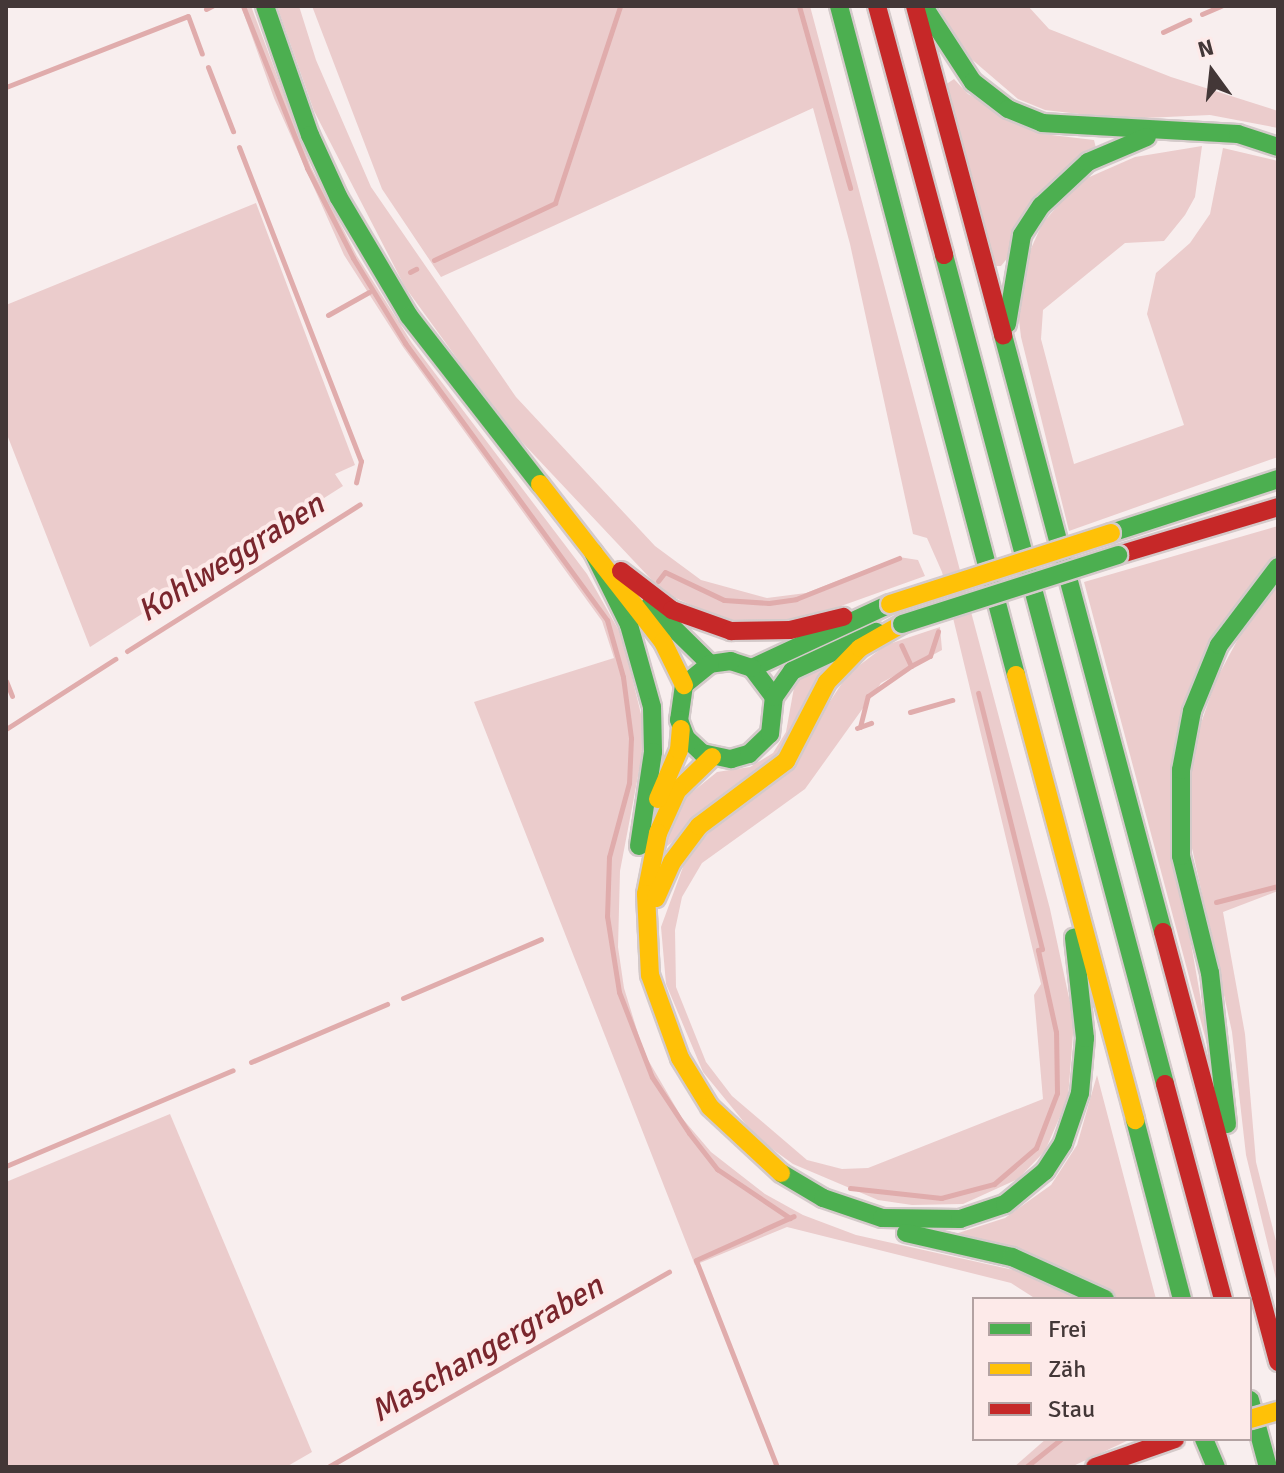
<!DOCTYPE html>
<meta charset="utf-8">
<style>
body{margin:0}
#map{position:relative;width:1284px;height:1473px;overflow:hidden;background:#f8eeee;font-family:Signika,sans-serif}
div>[style]{position:absolute}
.green>*{inset:0;background:#ebcccc}
.stream>*{height:5px;margin:-2.5px;padding:0 2.5px;transform-origin:2.5px;border-radius:2.5px;background:#e0acac}
.roads{filter:drop-shadow(2px 0 #d4caca) drop-shadow(-2px 0 #d4caca) drop-shadow(0 2px #d4caca) drop-shadow(0 -2px #d4caca)}
.fast>*{height:18px;margin:-9px;padding:0 9px;transform-origin:9px;border-radius:9px;background:#4caf50}
.slow>*{height:18px;margin:-9px;padding:0 9px;transform-origin:9px;border-radius:9px;background:#ffc107}
.jam>*{height:18px;margin:-9px;padding:0 9px;transform-origin:9px;border-radius:9px;background:#c62828}
.bridges{filter:drop-shadow(2px 0 #d4caca) drop-shadow(-2px 0 #d4caca) drop-shadow(0 2px #d4caca) drop-shadow(0 -2px #d4caca)}
.fast-bridge>*{height:18px;margin:-9px;padding:0 9px;transform-origin:9px;border-radius:9px;background:#4caf50}
.slow-bridge>*{height:18px;margin:-9px;padding:0 9px;transform-origin:9px;border-radius:9px;background:#ffc107}
span{translate:-50% -50%;white-space:nowrap;text-align:center;line-height:1.15;-webkit-text-stroke:8px #fdeae9;paint-order:stroke}
.water-label{font-size:32px;color:#7a262d;font-style:italic}
.frame{position:absolute;inset:0;border:8px solid #433737;pointer-events:none}
.legend{position:absolute;left:972px;top:1297px;width:280px;height:144px;box-sizing:border-box;background:#fdeae9;border:2px solid #b3a2a2;margin:0;padding:10px 14px;list-style:none;font-size:24px;color:#433737}
.legend li{display:flex;align-items:center;gap:16px;height:40px}
.legend b{width:40px;border:2px solid #b3a2a2}
.north{position:absolute;left:1172px;top:32px;width:80px;height:80px;-webkit-text-stroke:6px #fdeae9;paint-order:stroke;rotate:345deg;font-size:22px;font-weight:700;line-height:32px;text-align:center;color:#433737}
.north::after{content:'';display:block;margin:auto;width:28px;height:36px;background:#433737;clip-path:polygon(50% 0,100% 100%,50% 72%,0 100%)}
</style>
<div id="map">
<div class="green">
<i style="clip-path:polygon(241px 6px,251px 6px,311px 167px,357px 256px,412px 343px,587px 574px,622px 636px,641px 714px,642px 755px,620px 871px,618px 947px,624px 988px,644px 1053px,682px 1118px,711px 1152px,765px 1194px,803px 1215px,856px 1235px,1023px 1272px,1084px 1299px,1036px 1299px,1011px 1283px,787px 1227px,695px 1265px,474px 702px,614px 658px,602px 621px,403px 347px,344px 255px,274px 98px)"></i>
<i style="clip-path:polygon(277px 6px,299px 6px,316px 60px,371px 187px,516px 397px,655px 546px,701px 580px,767px 598px,806px 593px,899px 557px,918px 560px,925px 576px,802px 620px,730px 622px,664px 593px,504px 423px,405px 287px,314px 111px)"></i>
<i style="clip-path:polygon(312px 6px,810px 6px,1050px 909px,1074px 1021px,1068px 1098px,1045px 1151px,1018px 1179px,963px 1204px,912px 1205px,878px 1200px,793px 1164px,757px 1138px,703px 1072px,666px 984px,661px 927px,687px 856px,817px 721px,848px 674px,886px 645px,940px 627px,942px 650px,881px 683px,805px 789px,702px 863px,682px 897px,675px 930px,676px 987px,706px 1062px,732px 1096px,807px 1160px,842px 1169px,868px 1168px,1043px 1099px,1034px 995px,1041px 984px,942px 572px,927px 538px,913px 534px,850px 244px,813px 108px,441px 277px,382px 189px)"></i>
<i style="clip-path:polygon(938px 6px,1028px 6px,1049px 29px,1171px 77px,1278px 111px,1278px 128px,1210px 115px,1123px 119px,1045px 110px,1018px 99px,962px 51px)"></i>
<i style="clip-path:polygon(954px 79px,968px 94px,1043px 134px,1094px 140px,1096px 148px,1001px 266px,995px 266px,945px 85px)"></i>
<i style="clip-path:polygon(1202px 146px,1195px 197px,1185px 215px,1164px 241px,1125px 243px,1043px 310px,1041px 339px,1074px 464px,1184px 425px,1147px 314px,1156px 273px,1190px 243px,1210px 214px,1223px 148px,1278px 161px,1278px 457px,1069px 531px,1021px 337px,1018px 312px,1025px 262px,1042px 224px,1078px 182px,1135px 157px)"></i>
<i style="clip-path:polygon(256px 203px,355px 465px,335px 474px,343px 486px,90px 647px,6px 432px,6px 305px)"></i>
<i style="clip-path:polygon(1278px 526px,1278px 554px,1192px 683px,1189px 932px,1212px 1063px,1084px 582px)"></i>
<i style="clip-path:polygon(1278px 584px,1278px 891px,1223px 912px,1245px 1034px,1256px 1162px,1278px 1249px,1278px 1287px,1246px 1155px,1232px 1032px,1190px 839px,1191px 776px,1199px 729px,1216px 680px,1247px 622px)"></i>
<i style="clip-path:polygon(837px 654px,780px 753px,659px 853px,675px 806px,717px 772px,750px 767px,773px 753px,786px 732px,795px 682px)"></i>
<i style="clip-path:polygon(1097px 1075px,1156px 1299px,1118px 1299px,952px 1235px,1005px 1218px,1051px 1185px,1077px 1145px)"></i>
<i style="clip-path:polygon(170px 1114px,312px 1452px,286px 1467px,6px 1467px,6px 1182px)"></i>
<i style="clip-path:polygon(1046px 1439px,1131px 1439px,1071px 1467px,1014px 1467px)"></i>
</div>
<div class="stream">
<i style="left:243px;top:6px;width:174px;rotate:68.4deg"></i>
<i style="left:307px;top:168px;width:101px;rotate:62.9deg"></i>
<i style="left:353px;top:258px;width:100px;rotate:58.5deg"></i>
<i style="left:405px;top:343px;width:343px;rotate:53.9deg"></i>
<i style="left:607px;top:620px;width:59px;rotate:74.3deg"></i>
<i style="left:623px;top:677px;width:62px;rotate:82.5deg"></i>
<i style="left:631px;top:738px;width:45px;rotate:92.5deg"></i>
<i style="left:629px;top:783px;width:77px;rotate:105.1deg"></i>
<i style="left:609px;top:857px;width:59px;rotate:91.9deg"></i>
<i style="left:607px;top:916px;width:77px;rotate:81deg"></i>
<i style="left:619px;top:992px;width:91px;rotate:68.8deg"></i>
<i style="left:652px;top:1077px;width:67px;rotate:56.5deg"></i>
<i style="left:689px;top:1133px;width:46px;rotate:52.1deg"></i>
<i style="left:717px;top:1169px;width:88px;rotate:33.9deg"></i>
<i style="left:799px;top:6px;width:189px;rotate:74.3deg"></i>
<i style="left:206px;top:9px;width:7px;rotate:-27deg"></i>
<i style="left:1202px;top:14px;width:21px;rotate:-23deg"></i>
<i style="left:1163px;top:32px;width:29px;rotate:-25deg"></i>
<i style="left:208px;top:67px;width:69px;rotate:68.7deg"></i>
<i style="left:6px;top:87px;width:195px;rotate:-21.3deg"></i>
<i style="left:188px;top:16px;width:40px;rotate:69.8deg"></i>
<i style="left:239px;top:147px;width:337px;rotate:68.8deg"></i>
<i style="left:361px;top:461px;width:22px;rotate:103deg"></i>
<i style="left:434px;top:260px;width:134px;rotate:-25.2deg"></i>
<i style="left:555px;top:203px;width:207px;rotate:-71.7deg"></i>
<i style="left:410px;top:272px;width:7px;rotate:-27deg"></i>
<i style="left:328px;top:315px;width:47px;rotate:-29.3deg"></i>
<i style="left:658px;top:581px;width:11px;rotate:-52deg"></i>
<i style="left:665px;top:572px;width:65px;rotate:25.4deg"></i>
<i style="left:724px;top:600px;width:45px;rotate:3.8deg"></i>
<i style="left:769px;top:603px;width:27px;rotate:-8deg"></i>
<i style="left:796px;top:599px;width:111px;rotate:-21.7deg"></i>
<i style="left:127px;top:651px;width:275px;rotate:-32.2deg"></i>
<i style="left:911px;top:666px;width:21px;rotate:-28deg"></i>
<i style="left:930px;top:656px;width:26px;rotate:-72deg"></i>
<i style="left:6px;top:681px;width:16px;rotate:68deg"></i>
<i style="left:910px;top:712px;width:44px;rotate:-15.9deg"></i>
<i style="left:860px;top:727px;width:32px;rotate:-76deg"></i>
<i style="left:868px;top:696px;width:52px;rotate:-34.9deg"></i>
<i style="left:911px;top:666px;width:23px;rotate:-115deg"></i>
<i style="left:857px;top:728px;width:15px;rotate:-20deg"></i>
<i style="left:6px;top:729px;width:130px;rotate:-32.7deg"></i>
<i style="left:1216px;top:902px;width:64px;rotate:-14.5deg"></i>
<i style="left:403px;top:998px;width:150px;rotate:-23.1deg"></i>
<i style="left:251px;top:1062px;width:148px;rotate:-23.1deg"></i>
<i style="left:6px;top:1166px;width:246px;rotate:-22.9deg"></i>
<i style="left:850px;top:1188px;width:92px;rotate:6.3deg"></i>
<i style="left:941px;top:1198px;width:55px;rotate:-14.8deg"></i>
<i style="left:994px;top:1184px;width:55px;rotate:-40.6deg"></i>
<i style="left:1036px;top:1148px;width:59px;rotate:-69.1deg"></i>
<i style="left:1057px;top:1093px;width:61px;rotate:-90.9deg"></i>
<i style="left:1056px;top:1032px;width:84px;rotate:-102.4deg"></i>
<i style="left:1038px;top:950px;width:4px;rotate:-14deg"></i>
<i style="left:1042px;top:949px;width:264px;rotate:-104deg"></i>
<i style="left:328px;top:1467px;width:393px;rotate:-29.8deg"></i>
<i style="left:777px;top:1467px;width:222px;rotate:-111.4deg"></i>
<i style="left:696px;top:1260px;width:107px;rotate:-24.2deg"></i>
<i style="left:1026px;top:1467px;width:45px;rotate:-38.7deg"></i>
</div>
<div class="roads">
<div class="fast">
<i style="left:265px;top:6px;width:137px;rotate:70.8deg"></i>
<i style="left:310px;top:135px;width:69px;rotate:65.3deg"></i>
<i style="left:339px;top:198px;width:137px;rotate:59.3deg"></i>
<i style="left:409px;top:316px;width:213px;rotate:52.1deg"></i>
<i style="left:839px;top:6px;width:692px;rotate:75.18deg"></i>
<i style="left:926px;top:10px;width:86px;rotate:56.9deg"></i>
<i style="left:973px;top:82px;width:44px;rotate:37.6deg"></i>
<i style="left:1008px;top:109px;width:37px;rotate:22deg"></i>
<i style="left:1042px;top:123px;width:196px;rotate:3.2deg"></i>
<i style="left:1238px;top:134px;width:42px;rotate:18deg"></i>
<i style="left:944px;top:255px;width:858px;rotate:75.07deg"></i>
<i style="left:1007px;top:324px;width:90px;rotate:-80.4deg"></i>
<i style="left:1022px;top:235px;width:35px;rotate:-57deg"></i>
<i style="left:1041px;top:206px;width:64px;rotate:-43.1deg"></i>
<i style="left:1088px;top:162px;width:64px;rotate:-23deg"></i>
<i style="left:1003px;top:335px;width:618px;rotate:75deg"></i>
<i style="left:1111px;top:533px;width:176px;rotate:-17.9deg"></i>
<i style="left:593px;top:552px;width:81px;rotate:63.7deg"></i>
<i style="left:629px;top:625px;width:85px;rotate:74.3deg"></i>
<i style="left:652px;top:707px;width:45px;rotate:88.7deg"></i>
<i style="left:653px;top:752px;width:95px;rotate:98.5deg"></i>
<i style="left:650px;top:605px;width:84px;rotate:44.5deg"></i>
<i style="left:752px;top:668px;width:152px;rotate:-24.9deg"></i>
<i style="left:774px;top:697px;width:36px;rotate:-127deg"></i>
<i style="left:752px;top:668px;width:22px;rotate:-162deg"></i>
<i style="left:731px;top:661px;width:21px;rotate:172deg"></i>
<i style="left:710px;top:664px;width:33px;rotate:141deg"></i>
<i style="left:684px;top:685px;width:35px;rotate:98deg"></i>
<i style="left:679px;top:720px;width:19px;rotate:69deg"></i>
<i style="left:686px;top:738px;width:22px;rotate:43deg"></i>
<i style="left:702px;top:753px;width:30px;rotate:12deg"></i>
<i style="left:731px;top:759px;width:19px;rotate:-16deg"></i>
<i style="left:749px;top:754px;width:29px;rotate:-44deg"></i>
<i style="left:770px;top:734px;width:37px;rotate:-84deg"></i>
<i style="left:774px;top:697px;width:32px;rotate:-55deg"></i>
<i style="left:792px;top:671px;width:93px;rotate:-24.9deg"></i>
<i style="left:1135px;top:1120px;width:185px;rotate:75.3deg"></i>
<i style="left:1227px;top:1124px;width:152px;rotate:-96.4deg"></i>
<i style="left:1210px;top:973px;width:121px;rotate:-103.9deg"></i>
<i style="left:1181px;top:856px;width:86px;rotate:-90deg"></i>
<i style="left:1181px;top:770px;width:60px;rotate:-79.4deg"></i>
<i style="left:1192px;top:711px;width:71px;rotate:-67.8deg"></i>
<i style="left:1219px;top:645px;width:98px;rotate:-52.9deg"></i>
<i style="left:781px;top:1173px;width:49px;rotate:30.8deg"></i>
<i style="left:823px;top:1198px;width:62px;rotate:18.7deg"></i>
<i style="left:882px;top:1218px;width:78px;rotate:0.7deg"></i>
<i style="left:960px;top:1219px;width:47px;rotate:-18.4deg"></i>
<i style="left:1005px;top:1204px;width:52px;rotate:-39.5deg"></i>
<i style="left:1045px;top:1171px;width:33px;rotate:-57deg"></i>
<i style="left:1063px;top:1143px;width:53px;rotate:-71.2deg"></i>
<i style="left:1080px;top:1093px;width:55px;rotate:-84.8deg"></i>
<i style="left:1085px;top:1038px;width:101px;rotate:-96.3deg"></i>
<i style="left:906px;top:1233px;width:109px;rotate:12.8deg"></i>
<i style="left:1012px;top:1257px;width:102px;rotate:24.3deg"></i>
<i style="left:1250px;top:1400px;width:69px;rotate:75deg"></i>
<i style="left:1204px;top:1439px;width:30px;rotate:67deg"></i>
</div>
<div class="slow">
<i style="left:540px;top:484px;width:200px;rotate:52.1deg"></i>
<i style="left:663px;top:642px;width:48px;rotate:64deg"></i>
<i style="left:1016px;top:675px;width:461px;rotate:75deg"></i>
<i style="left:712px;top:757px;width:49px;rotate:135.8deg"></i>
<i style="left:677px;top:791px;width:46px;rotate:114.3deg"></i>
<i style="left:658px;top:833px;width:62px;rotate:101.1deg"></i>
<i style="left:646px;top:894px;width:81px;rotate:87.2deg"></i>
<i style="left:650px;top:975px;width:88px;rotate:70.1deg"></i>
<i style="left:680px;top:1058px;width:57px;rotate:58.5deg"></i>
<i style="left:710px;top:1107px;width:97px;rotate:42.9deg"></i>
<i style="left:658px;top:799px;width:53px;rotate:-66.8deg"></i>
<i style="left:679px;top:750px;width:21px;rotate:-85deg"></i>
<i style="left:656px;top:898px;width:39px;rotate:-66deg"></i>
<i style="left:672px;top:862px;width:45px;rotate:-53.1deg"></i>
<i style="left:699px;top:826px;width:109px;rotate:-36.8deg"></i>
<i style="left:786px;top:761px;width:89px;rotate:-62.6deg"></i>
<i style="left:827px;top:682px;width:47px;rotate:-45.9deg"></i>
<i style="left:860px;top:648px;width:48px;rotate:-29.7deg"></i>
</div>
<div class="jam">
<i style="left:877px;top:6px;width:258px;rotate:74.9deg"></i>
<i style="left:915px;top:6px;width:341px;rotate:75deg"></i>
<i style="left:1118px;top:555px;width:167px;rotate:-16.7deg"></i>
<i style="left:621px;top:571px;width:64px;rotate:37.4deg"></i>
<i style="left:672px;top:610px;width:63px;rotate:19.6deg"></i>
<i style="left:731px;top:631px;width:59px;rotate:-1deg"></i>
<i style="left:790px;top:630px;width:55px;rotate:-13.8deg"></i>
<i style="left:1163px;top:932px;width:445px;rotate:75deg"></i>
<i style="left:1165px;top:1084px;width:223px;rotate:74.9deg"></i>
<i style="left:1095px;top:1467px;width:85px;rotate:-19.3deg"></i>
</div>
</div>
<div class="bridges">
<div class="fast-bridge">
<i style="left:902px;top:624px;width:227px;rotate:-17.7deg"></i>
</div>
<div class="slow-bridge">
<i style="left:890px;top:604px;width:232px;rotate:-17.8deg"></i>
<i style="left:1250px;top:1419px;width:29px;rotate:-16deg"></i>
</div>
</div>
<div class="water-label">
<span style="left:231px;top:558px;rotate:-32deg">Kohlweggraben</span>
<span style="left:487px;top:1349px;rotate:-30deg">Maschangergraben</span>
</div>
<div class="frame"></div>
<ul class="legend">
<li><b style="height:10px;background:#4caf50"></b>Frei</li>
<li><b style="height:10px;background:#ffc107"></b>Zäh</li>
<li><b style="height:10px;background:#c62828"></b>Stau</li>
</ul>
<div class="north">N</div>
</div>
